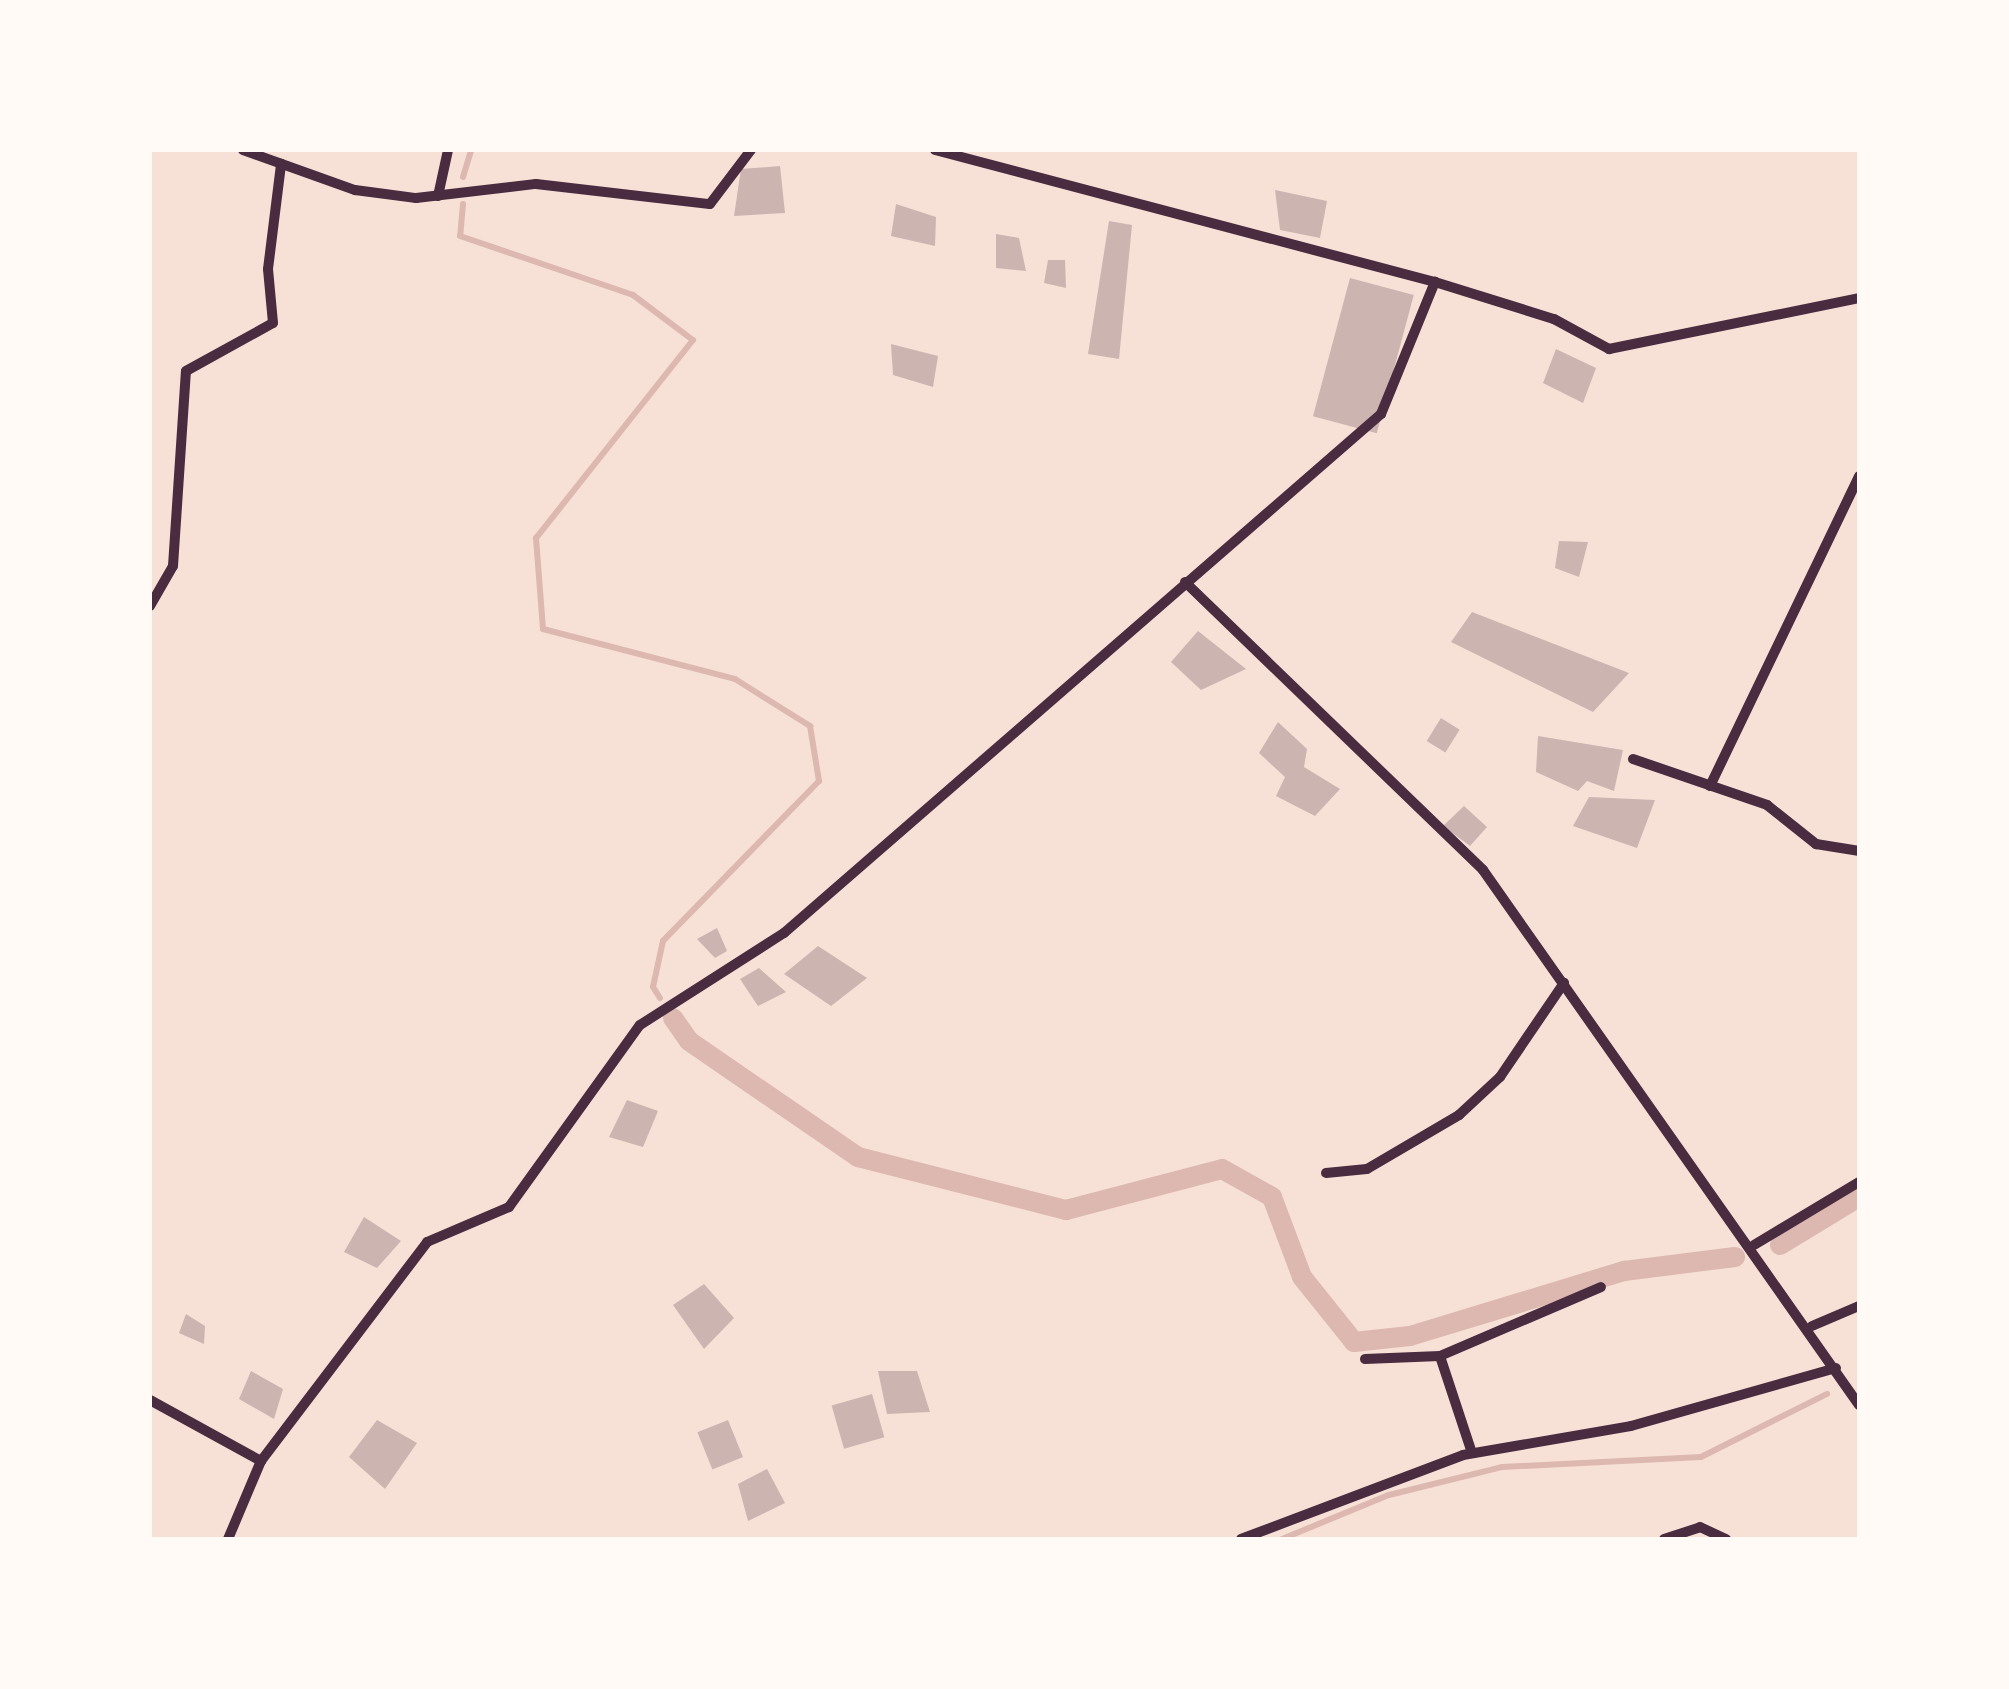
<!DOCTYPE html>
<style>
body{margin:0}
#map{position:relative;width:2009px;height:1689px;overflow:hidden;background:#f7e1d7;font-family:"PT Serif",serif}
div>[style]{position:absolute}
.stream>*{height:6px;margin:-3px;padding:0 3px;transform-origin:3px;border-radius:3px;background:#dcb8b0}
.canal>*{height:20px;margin:-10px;padding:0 10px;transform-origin:10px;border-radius:10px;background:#dcb8b0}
.building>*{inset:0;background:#ccb4b1;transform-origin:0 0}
.minor>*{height:10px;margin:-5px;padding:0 5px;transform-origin:5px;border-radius:5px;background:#4a2c40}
span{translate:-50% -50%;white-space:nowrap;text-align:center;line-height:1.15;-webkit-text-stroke:8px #fffaf5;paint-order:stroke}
.frame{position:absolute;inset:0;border:152px solid #fffaf5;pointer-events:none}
</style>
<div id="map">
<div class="stream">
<i style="left:463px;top:177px;width:28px;rotate:-73deg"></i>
<i style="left:463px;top:204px;width:32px;rotate:95deg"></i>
<i style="left:460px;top:236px;width:183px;rotate:18.8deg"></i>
<i style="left:633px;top:295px;width:75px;rotate:36.9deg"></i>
<i style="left:693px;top:340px;width:253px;rotate:128.4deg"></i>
<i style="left:536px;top:538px;width:91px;rotate:85.6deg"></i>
<i style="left:543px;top:629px;width:198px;rotate:14.6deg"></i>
<i style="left:735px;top:679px;width:89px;rotate:32.1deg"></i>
<i style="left:810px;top:726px;width:56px;rotate:80.7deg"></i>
<i style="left:819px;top:781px;width:223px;rotate:134.3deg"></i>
<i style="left:663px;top:941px;width:47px;rotate:102.3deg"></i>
<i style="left:653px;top:987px;width:13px;rotate:58deg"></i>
<i style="left:1282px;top:1539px;width:116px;rotate:-22.4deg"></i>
<i style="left:1389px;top:1495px;width:116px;rotate:-13.9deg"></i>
<i style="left:1502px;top:1467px;width:199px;rotate:-2.9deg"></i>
<i style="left:1701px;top:1457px;width:141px;rotate:-26.6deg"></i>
</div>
<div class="canal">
<i style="left:673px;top:1018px;width:28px;rotate:55deg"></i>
<i style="left:689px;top:1041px;width:205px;rotate:34.5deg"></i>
<i style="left:858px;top:1157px;width:215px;rotate:14.3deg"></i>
<i style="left:1066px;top:1210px;width:161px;rotate:-14.7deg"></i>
<i style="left:1222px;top:1169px;width:57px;rotate:29.2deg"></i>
<i style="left:1272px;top:1197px;width:85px;rotate:69.4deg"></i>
<i style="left:1302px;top:1277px;width:83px;rotate:51.3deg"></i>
<i style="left:1354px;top:1342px;width:56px;rotate:-6.1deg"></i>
<i style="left:1410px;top:1336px;width:224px;rotate:-16.9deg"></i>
<i style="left:1624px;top:1271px;width:112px;rotate:-7.2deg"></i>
<i style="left:1780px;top:1245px;width:92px;rotate:-31.3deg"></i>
</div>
<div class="building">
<i style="clip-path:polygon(780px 166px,785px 213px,734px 216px,741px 169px)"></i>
<i style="clip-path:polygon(1275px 190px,1327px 201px,1320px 238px,1280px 230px)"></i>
<i style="clip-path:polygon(896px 204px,936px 217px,935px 246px,891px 236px)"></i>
<i style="clip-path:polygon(1109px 221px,1132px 225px,1119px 359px,1088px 354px)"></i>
<i style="clip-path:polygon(996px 234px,1019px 238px,1026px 271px,996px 268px)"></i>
<i style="clip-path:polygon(1048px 260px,1065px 260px,1066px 288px,1044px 283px)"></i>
<i style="left:1350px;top:278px;width:66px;height:143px;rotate:15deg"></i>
<i style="clip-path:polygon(891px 344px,938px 356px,933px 387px,893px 375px)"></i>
<i style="clip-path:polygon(1556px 349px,1596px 368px,1583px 403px,1543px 383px)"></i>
<i style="clip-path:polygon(1559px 541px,1588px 542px,1579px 577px,1555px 568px)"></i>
<i style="clip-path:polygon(1472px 612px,1629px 673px,1593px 712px,1451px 642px)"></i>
<i style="clip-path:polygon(1198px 631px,1246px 669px,1201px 690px,1171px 662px)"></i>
<i style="left:1441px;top:718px;width:22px;height:27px;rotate:32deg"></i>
<i style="clip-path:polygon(1278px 722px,1307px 749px,1304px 767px,1340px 789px,1315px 816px,1276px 796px,1285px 777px,1259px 753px)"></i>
<i style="clip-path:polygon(1538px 736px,1623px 750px,1614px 791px,1587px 781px,1578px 791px,1536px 772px)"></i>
<i style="clip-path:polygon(1589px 797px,1655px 800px,1637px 848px,1573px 826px)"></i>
<i style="clip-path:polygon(1464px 806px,1487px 827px,1470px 846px,1443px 826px)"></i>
<i style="clip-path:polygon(717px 928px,727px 951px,715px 958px,697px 939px)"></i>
<i style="clip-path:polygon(818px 946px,867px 978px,831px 1006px,784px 974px)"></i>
<i style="clip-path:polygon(759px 968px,786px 992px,758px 1006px,740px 979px)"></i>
<i style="clip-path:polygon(627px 1100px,658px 1111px,643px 1147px,609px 1137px)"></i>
<i style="clip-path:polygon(364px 1217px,401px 1241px,377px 1268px,344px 1252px)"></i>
<i style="clip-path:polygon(704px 1284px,734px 1318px,704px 1349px,673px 1305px)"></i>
<i style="clip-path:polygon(186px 1314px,205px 1326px,204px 1344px,179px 1333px)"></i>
<i style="clip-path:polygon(251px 1371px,283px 1389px,274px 1419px,239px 1399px)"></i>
<i style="clip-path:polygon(878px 1371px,917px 1371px,930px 1412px,887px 1414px)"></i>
<i style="left:872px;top:1394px;width:45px;height:42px;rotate:74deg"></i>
<i style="clip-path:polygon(377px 1420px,417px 1443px,385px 1489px,349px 1457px)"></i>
<i style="left:728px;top:1420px;width:40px;height:33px;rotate:68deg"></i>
<i style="clip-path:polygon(767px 1469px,785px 1503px,748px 1521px,738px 1484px)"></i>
</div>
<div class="minor">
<i style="left:243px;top:150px;width:119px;rotate:19.7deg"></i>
<i style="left:355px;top:190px;width:62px;rotate:7.5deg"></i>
<i style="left:416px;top:198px;width:121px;rotate:-6.7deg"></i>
<i style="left:536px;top:184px;width:175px;rotate:6.6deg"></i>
<i style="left:710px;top:204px;width:68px;rotate:-52.8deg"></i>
<i style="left:935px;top:150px;width:517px;rotate:14.79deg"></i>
<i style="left:438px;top:196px;width:47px;rotate:-77.7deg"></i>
<i style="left:1185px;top:582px;width:414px;rotate:44deg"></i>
<i style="left:1483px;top:870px;width:654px;rotate:54.9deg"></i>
<i style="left:150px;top:606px;width:46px;rotate:-60.1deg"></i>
<i style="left:173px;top:566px;width:195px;rotate:-86.2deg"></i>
<i style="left:186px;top:371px;width:99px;rotate:-28.9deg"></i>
<i style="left:273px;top:323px;width:54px;rotate:-95.3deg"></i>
<i style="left:268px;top:269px;width:106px;rotate:-82.9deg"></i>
<i style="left:1633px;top:759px;width:142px;rotate:18.9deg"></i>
<i style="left:1767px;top:805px;width:63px;rotate:38.5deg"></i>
<i style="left:1816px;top:844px;width:44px;rotate:9.2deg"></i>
<i style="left:1710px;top:786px;width:344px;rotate:-64.3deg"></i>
<i style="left:1326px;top:1173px;width:41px;rotate:-5.6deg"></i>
<i style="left:1367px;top:1169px;width:107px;rotate:-30.4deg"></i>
<i style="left:1459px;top:1115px;width:56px;rotate:-42.8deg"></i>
<i style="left:1500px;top:1077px;width:114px;rotate:-55.8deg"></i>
<i style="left:1754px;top:1245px;width:122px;rotate:-31deg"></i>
<i style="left:1812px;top:1326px;width:51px;rotate:-23.1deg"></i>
<i style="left:1365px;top:1359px;width:75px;rotate:-2.3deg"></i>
<i style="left:150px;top:1400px;width:127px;rotate:28.8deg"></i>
<i style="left:261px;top:1461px;width:275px;rotate:-52.8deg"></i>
<i style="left:427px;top:1242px;width:89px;rotate:-23.1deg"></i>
<i style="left:509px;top:1207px;width:224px;rotate:-54.3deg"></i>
<i style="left:640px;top:1025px;width:171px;rotate:-32.6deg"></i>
<i style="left:784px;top:933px;width:791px;rotate:-41deg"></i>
<i style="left:1381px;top:414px;width:143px;rotate:-67.8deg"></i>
<i style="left:1435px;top:282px;width:125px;rotate:17.3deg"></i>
<i style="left:1554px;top:319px;width:63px;rotate:28.6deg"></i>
<i style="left:1609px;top:349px;width:255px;rotate:-11.5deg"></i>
<i style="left:1472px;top:1453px;width:102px;rotate:-108.3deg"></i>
<i style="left:1440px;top:1356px;width:175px;rotate:-23.2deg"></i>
<i style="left:228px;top:1539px;width:85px;rotate:-67.1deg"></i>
<i style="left:1241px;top:1539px;width:237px;rotate:-20.7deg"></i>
<i style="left:1463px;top:1455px;width:170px;rotate:-9.8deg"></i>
<i style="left:1631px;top:1426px;width:213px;rotate:-15.8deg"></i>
<i style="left:1664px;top:1539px;width:38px;rotate:-18deg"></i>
<i style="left:1700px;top:1527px;width:29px;rotate:25deg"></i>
</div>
<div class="frame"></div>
</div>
